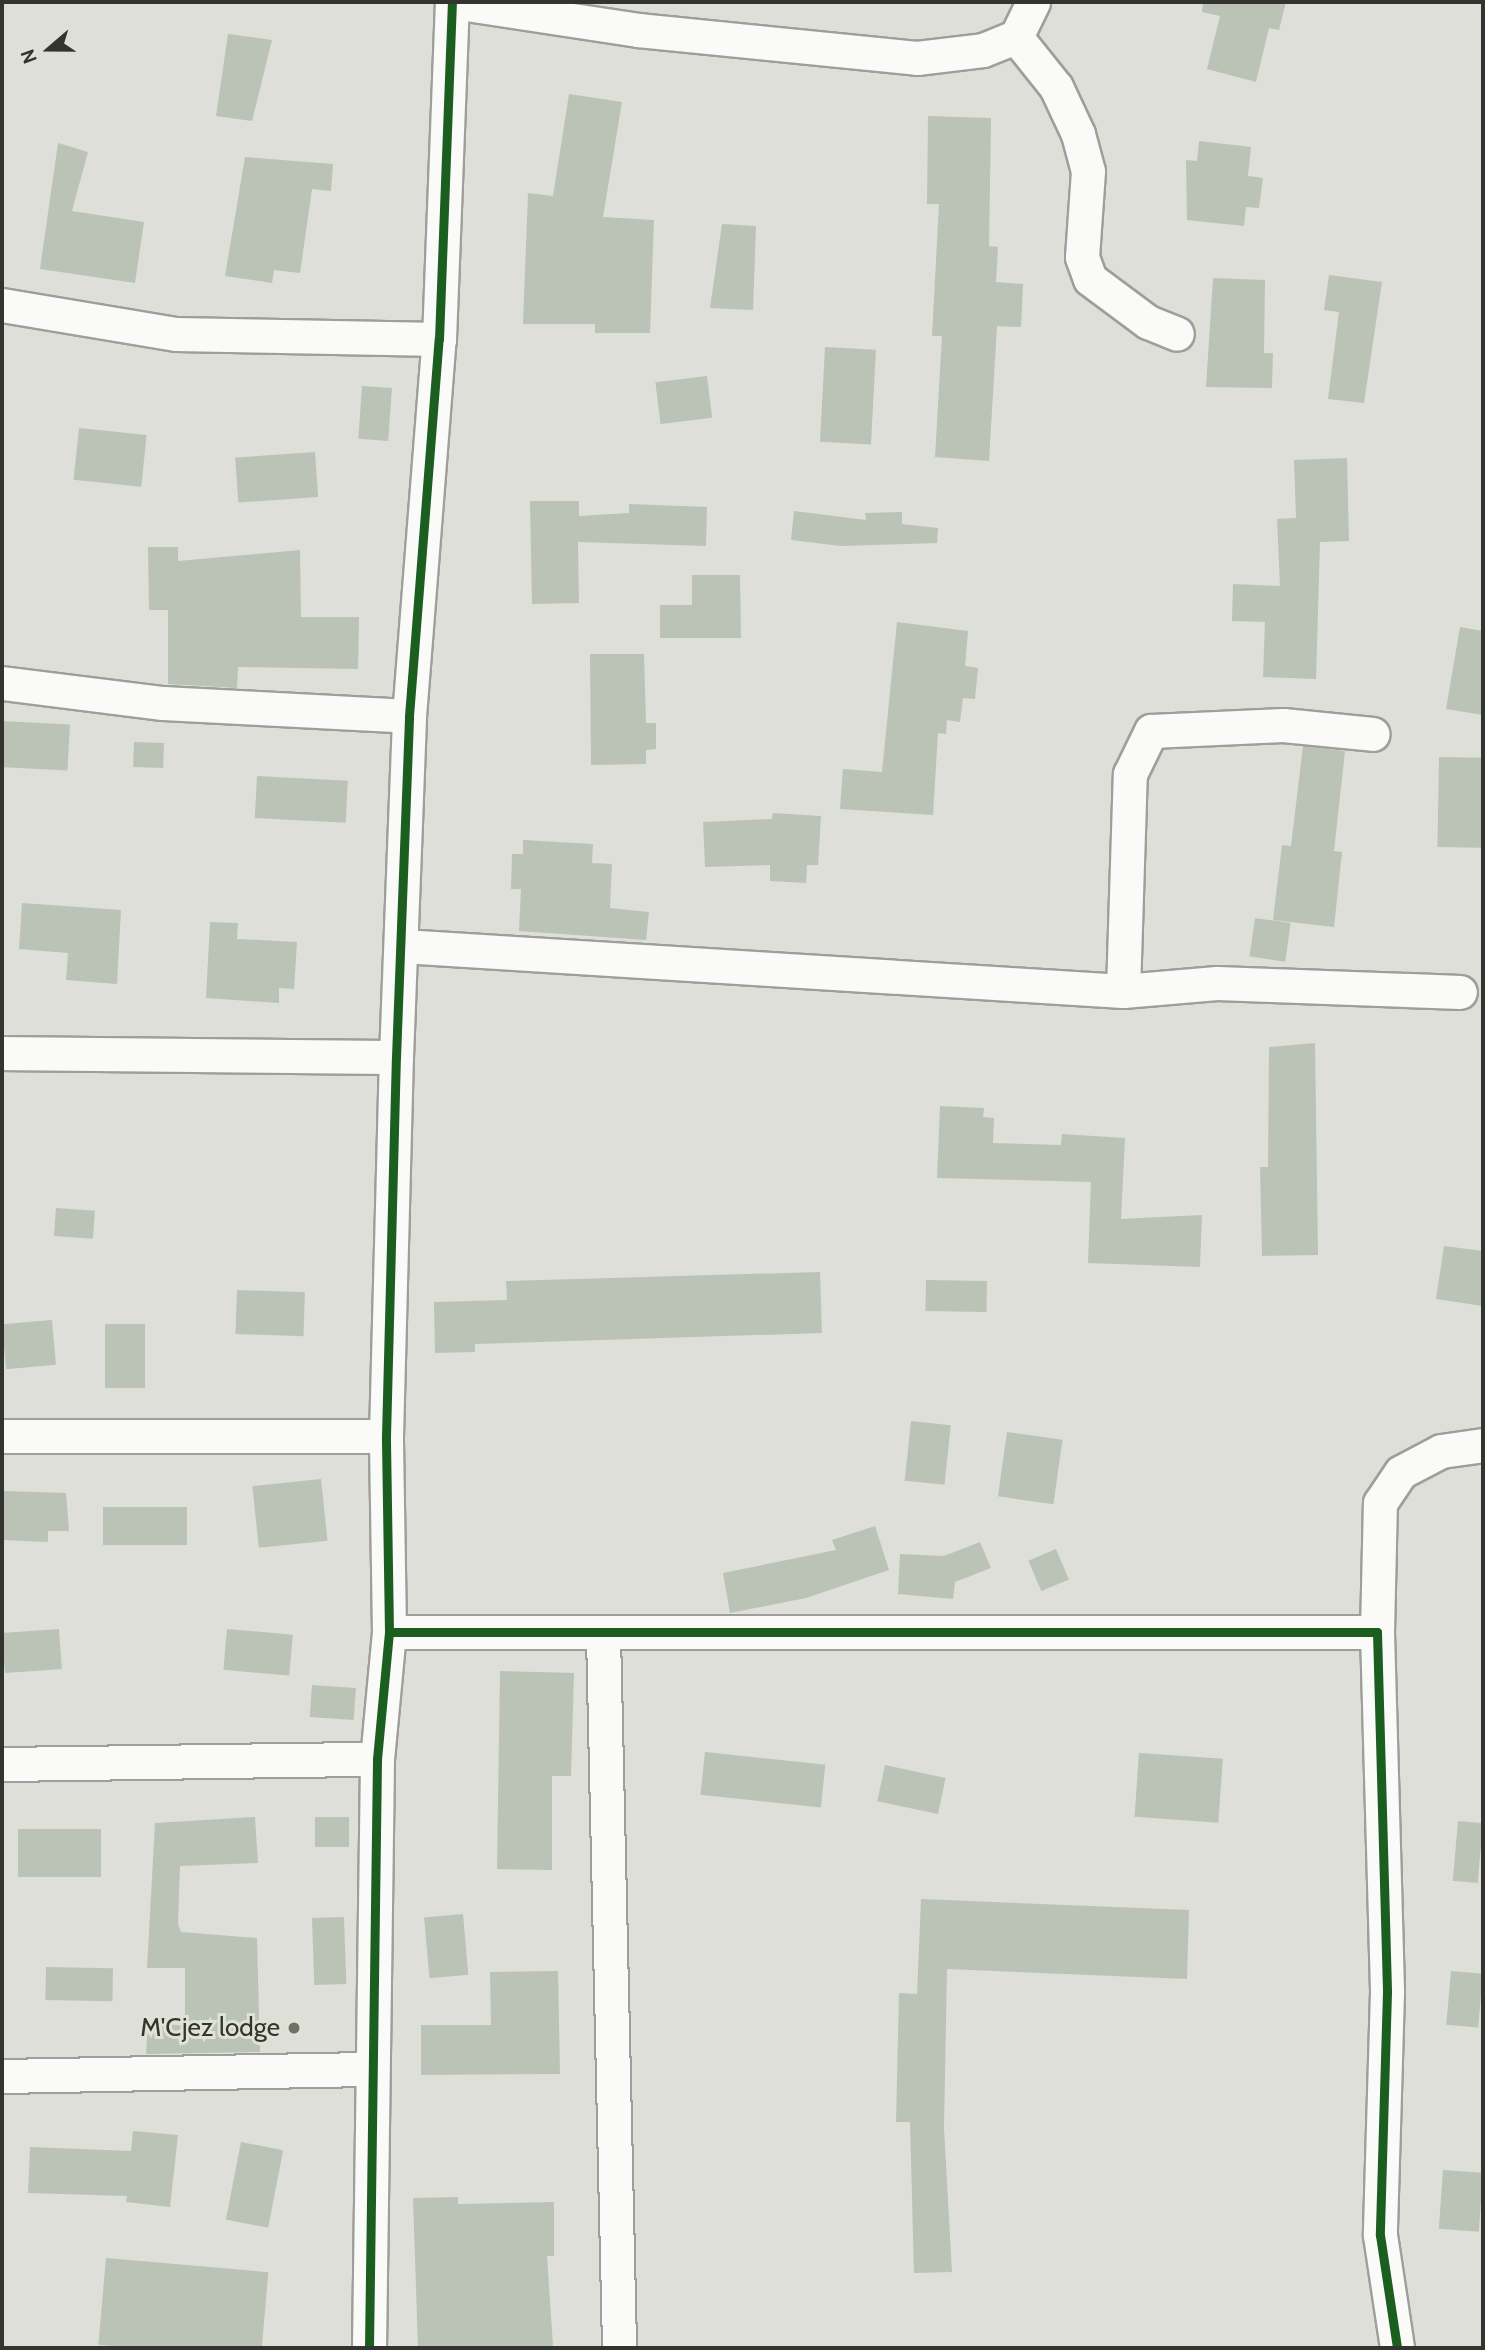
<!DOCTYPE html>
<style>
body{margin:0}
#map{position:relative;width:1485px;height:2350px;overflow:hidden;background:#dedfd8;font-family:Cabin,sans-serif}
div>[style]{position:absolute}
.building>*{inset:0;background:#bac3b6;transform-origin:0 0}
.roads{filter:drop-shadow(2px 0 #9e9f9a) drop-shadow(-2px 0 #9e9f9a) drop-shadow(0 2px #9e9f9a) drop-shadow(0 -2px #9e9f9a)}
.minor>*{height:33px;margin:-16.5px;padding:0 16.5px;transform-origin:16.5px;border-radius:16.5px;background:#fafaf9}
.cycleway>*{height:9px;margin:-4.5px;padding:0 4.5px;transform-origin:4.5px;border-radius:4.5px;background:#1b5e20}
.dots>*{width:19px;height:19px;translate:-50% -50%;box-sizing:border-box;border:4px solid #dfe2d5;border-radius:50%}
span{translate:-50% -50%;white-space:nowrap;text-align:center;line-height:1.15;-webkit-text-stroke:6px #dfe2d5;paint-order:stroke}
.poi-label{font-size:26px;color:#33342f}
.right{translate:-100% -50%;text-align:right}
.frame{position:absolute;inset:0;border:4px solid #33342f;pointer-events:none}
.north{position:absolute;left:14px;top:14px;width:70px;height:70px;-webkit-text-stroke:5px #dfe2d5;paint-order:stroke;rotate:250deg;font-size:19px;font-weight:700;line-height:28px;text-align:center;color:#33342f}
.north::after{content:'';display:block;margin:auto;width:24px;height:32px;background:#33342f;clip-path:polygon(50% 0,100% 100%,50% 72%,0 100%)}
</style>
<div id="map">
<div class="building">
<i style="clip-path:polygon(1203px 2px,1286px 2px,1279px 30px,1269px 28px,1256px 82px,1207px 69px,1220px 16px,1202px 12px)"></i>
<i style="clip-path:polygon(228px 34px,272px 40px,252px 121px,216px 116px)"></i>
<i style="clip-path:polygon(569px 94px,622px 102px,603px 217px,654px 220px,650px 333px,595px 333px,595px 324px,523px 324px,528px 193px,553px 196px)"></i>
<i style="clip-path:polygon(928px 116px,991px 118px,989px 246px,998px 247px,996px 282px,1023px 284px,1021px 327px,997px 326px,989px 461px,935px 457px,942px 336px,932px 336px,939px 204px,927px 204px)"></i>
<i style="clip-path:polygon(1199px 141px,1251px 147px,1248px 176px,1263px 178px,1259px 208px,1246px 207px,1244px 226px,1187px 220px,1186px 160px,1197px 161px)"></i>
<i style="clip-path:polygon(58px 143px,88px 152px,72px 211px,144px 222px,135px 283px,40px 269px)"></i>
<i style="clip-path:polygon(245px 157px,333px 164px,331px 191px,312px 189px,300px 273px,274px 270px,272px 283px,225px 276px)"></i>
<i style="clip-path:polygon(722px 224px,756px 226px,753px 310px,710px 308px)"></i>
<i style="clip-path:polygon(1329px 275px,1382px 282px,1364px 403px,1328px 399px,1339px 312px,1324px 310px)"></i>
<i style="clip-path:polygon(1213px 278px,1265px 280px,1264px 353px,1273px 353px,1272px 388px,1206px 387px)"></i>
<i style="left:825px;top:347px;width:51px;height:95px;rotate:3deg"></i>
<i style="left:707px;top:376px;width:42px;height:52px;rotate:83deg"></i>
<i style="left:362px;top:386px;width:30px;height:53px;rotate:4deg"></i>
<i style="left:79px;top:428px;width:68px;height:52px;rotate:6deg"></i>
<i style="left:315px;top:452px;width:45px;height:80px;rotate:86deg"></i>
<i style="clip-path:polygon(1347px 458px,1349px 541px,1320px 542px,1316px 679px,1263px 677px,1265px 622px,1232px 621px,1233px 584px,1280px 586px,1277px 519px,1296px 518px,1294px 460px)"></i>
<i style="clip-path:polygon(530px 501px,579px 501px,579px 516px,629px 513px,629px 504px,707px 507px,706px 546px,578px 542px,579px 603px,532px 604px)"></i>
<i style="clip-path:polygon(794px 511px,866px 520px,865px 513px,902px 512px,902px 524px,938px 528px,937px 543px,841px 546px,791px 540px)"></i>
<i style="clip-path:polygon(148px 547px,178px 547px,178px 561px,300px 550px,301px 617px,359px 617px,358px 669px,238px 667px,237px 688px,168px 684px,168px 610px,149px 610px)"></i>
<i style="clip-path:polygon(692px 575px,740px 575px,741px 638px,660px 638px,660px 605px,692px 605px)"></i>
<i style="clip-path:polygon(897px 622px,968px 631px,965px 666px,978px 668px,975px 699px,963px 698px,960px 722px,947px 720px,946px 734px,938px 733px,933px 815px,840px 809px,843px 769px,882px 772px)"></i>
<i style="clip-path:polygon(1460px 627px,1483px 631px,1483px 715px,1446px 709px)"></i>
<i style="clip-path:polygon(590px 654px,644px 654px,646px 723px,656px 723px,656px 749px,646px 750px,646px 764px,591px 765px)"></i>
<i style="left:2px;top:721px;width:68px;height:46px;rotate:3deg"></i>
<i style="left:134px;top:742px;width:30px;height:25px;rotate:2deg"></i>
<i style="clip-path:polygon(1303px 746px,1345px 751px,1334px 851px,1342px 852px,1334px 927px,1273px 920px,1282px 845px,1291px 846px)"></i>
<i style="left:1439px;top:757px;width:44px;height:90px;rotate:1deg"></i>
<i style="left:257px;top:776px;width:91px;height:42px;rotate:3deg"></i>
<i style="clip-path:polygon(773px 813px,821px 816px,818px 865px,807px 865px,806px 883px,770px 881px,770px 865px,705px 867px,703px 822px,772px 819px)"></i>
<i style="clip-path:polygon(523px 840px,593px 844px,592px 863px,612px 864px,610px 908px,649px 912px,646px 940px,519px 931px,521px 889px,511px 889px,512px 854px,523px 854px)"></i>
<i style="clip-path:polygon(22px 903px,121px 910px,117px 984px,66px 980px,68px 953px,19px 949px)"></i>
<i style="left:1255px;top:918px;width:36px;height:39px;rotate:8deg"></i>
<i style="clip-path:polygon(210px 922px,238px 923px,237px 939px,297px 942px,294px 989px,279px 988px,279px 1003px,206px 998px)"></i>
<i style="clip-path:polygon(1315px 1043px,1318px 1255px,1262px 1256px,1260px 1167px,1268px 1167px,1269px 1047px)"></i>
<i style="clip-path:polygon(940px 1106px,984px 1108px,983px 1117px,994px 1118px,993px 1143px,1061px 1145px,1062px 1134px,1125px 1138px,1121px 1219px,1202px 1215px,1200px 1267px,1088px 1263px,1091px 1182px,937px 1178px)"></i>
<i style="left:56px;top:1208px;width:39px;height:28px;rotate:4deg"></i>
<i style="clip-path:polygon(1444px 1246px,1483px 1251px,1483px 1306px,1436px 1299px)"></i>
<i style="clip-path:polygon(820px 1272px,822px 1333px,475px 1344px,475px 1352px,435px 1353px,434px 1302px,507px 1300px,506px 1281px)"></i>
<i style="left:926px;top:1280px;width:61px;height:31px;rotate:1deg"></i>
<i style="left:237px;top:1290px;width:68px;height:44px;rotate:2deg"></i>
<i style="left:52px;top:1320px;width:45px;height:50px;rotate:85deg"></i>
<i style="left:105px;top:1324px;width:40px;height:64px"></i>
<i style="left:911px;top:1421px;width:40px;height:60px;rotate:6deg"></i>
<i style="left:1007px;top:1432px;width:56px;height:65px;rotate:8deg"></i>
<i style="left:321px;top:1479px;width:62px;height:69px;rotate:84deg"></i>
<i style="clip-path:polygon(2px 1491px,66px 1493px,69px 1531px,48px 1531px,48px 1542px,2px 1540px)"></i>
<i style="left:103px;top:1507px;width:84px;height:38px"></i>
<i style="clip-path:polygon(875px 1526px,889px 1570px,806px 1598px,730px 1613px,723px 1573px,836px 1550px,832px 1540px)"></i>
<i style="clip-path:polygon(980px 1542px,991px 1568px,955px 1582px,953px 1599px,898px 1594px,900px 1554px,944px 1556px)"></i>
<i style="left:1056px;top:1549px;width:33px;height:30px;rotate:67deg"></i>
<i style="left:59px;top:1629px;width:40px;height:57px;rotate:86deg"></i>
<i style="left:227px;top:1629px;width:66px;height:41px;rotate:5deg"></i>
<i style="clip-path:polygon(500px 1671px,574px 1673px,571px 1776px,552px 1776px,552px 1870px,497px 1869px)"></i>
<i style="left:312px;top:1685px;width:44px;height:32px;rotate:4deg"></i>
<i style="left:705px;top:1752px;width:121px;height:43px;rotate:6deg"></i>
<i style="left:1139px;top:1753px;width:84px;height:64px;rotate:4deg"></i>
<i style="left:885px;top:1765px;width:62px;height:37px;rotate:12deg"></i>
<i style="clip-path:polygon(255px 1817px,258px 1863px,180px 1866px,178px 1924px,181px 1932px,257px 1938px,260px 2052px,146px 2054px,148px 2022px,185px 2026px,185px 1968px,147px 1968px,155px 1823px)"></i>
<i style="left:315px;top:1817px;width:34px;height:30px"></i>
<i style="left:1458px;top:1821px;width:25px;height:60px;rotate:5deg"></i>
<i style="left:101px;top:1829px;width:48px;height:83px;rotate:90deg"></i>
<i style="clip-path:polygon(921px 1899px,1189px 1910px,1187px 1979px,947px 1969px,944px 2128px,952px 2272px,914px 2273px,910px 2122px,896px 2122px,899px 1993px,917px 1994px)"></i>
<i style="left:463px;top:1914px;width:61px;height:39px;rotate:85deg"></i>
<i style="left:344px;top:1917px;width:67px;height:32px;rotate:88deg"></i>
<i style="left:46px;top:1967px;width:67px;height:33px;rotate:1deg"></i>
<i style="clip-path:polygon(558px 1971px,560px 2074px,421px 2075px,421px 2025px,491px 2025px,490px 1972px)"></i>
<i style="left:1451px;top:1971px;width:32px;height:54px;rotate:5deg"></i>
<i style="clip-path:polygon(133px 2131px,178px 2135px,170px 2207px,126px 2202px,127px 2196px,28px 2193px,30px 2147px,131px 2151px)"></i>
<i style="left:241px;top:2142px;width:43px;height:79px;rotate:11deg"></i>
<i style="left:1443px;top:2170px;width:40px;height:59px;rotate:4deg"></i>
<i style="clip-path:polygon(458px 2197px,458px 2204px,554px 2202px,554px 2256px,547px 2256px,553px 2346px,418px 2348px,413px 2198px)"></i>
<i style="left:106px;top:2258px;width:163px;height:87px;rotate:5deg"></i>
</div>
<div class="roads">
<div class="minor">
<i style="left:453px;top:2px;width:187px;rotate:8.6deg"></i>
<i style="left:638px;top:30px;width:280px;rotate:5.7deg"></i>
<i style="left:917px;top:58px;width:66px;rotate:-6.9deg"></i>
<i style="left:983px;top:50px;width:35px;rotate:-22deg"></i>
<i style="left:1016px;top:37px;width:39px;rotate:-64deg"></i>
<i style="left:1016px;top:37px;width:64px;rotate:51.3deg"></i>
<i style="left:1056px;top:87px;width:52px;rotate:64.9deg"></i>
<i style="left:1078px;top:134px;width:38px;rotate:75deg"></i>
<i style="left:1088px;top:171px;width:86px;rotate:94deg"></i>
<i style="left:1082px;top:257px;width:23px;rotate:70deg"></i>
<i style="left:1090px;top:279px;width:72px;rotate:36.6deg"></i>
<i style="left:1148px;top:322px;width:31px;rotate:22deg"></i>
<i style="left:2px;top:305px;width:176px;rotate:9.5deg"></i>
<i style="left:176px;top:334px;width:263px;rotate:1.1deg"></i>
<i style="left:2px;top:683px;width:162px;rotate:7.1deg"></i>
<i style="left:163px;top:703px;width:246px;rotate:3deg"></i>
<i style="left:402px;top:946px;width:722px;rotate:3.57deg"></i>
<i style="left:1123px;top:991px;width:94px;rotate:-4.9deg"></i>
<i style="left:1217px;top:983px;width:243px;rotate:2.1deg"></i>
<i style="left:1123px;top:991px;width:217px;rotate:-88.2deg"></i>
<i style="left:1130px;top:774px;width:48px;rotate:-64deg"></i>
<i style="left:1151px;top:731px;width:132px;rotate:-2.6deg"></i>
<i style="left:1283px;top:725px;width:90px;rotate:5.7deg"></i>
<i style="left:2px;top:1053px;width:394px;rotate:0.6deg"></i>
<i style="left:2px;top:1436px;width:384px"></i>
<i style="left:389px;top:1632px;width:988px"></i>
<i style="left:1377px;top:1632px;width:360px;rotate:88.4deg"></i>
<i style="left:1387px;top:1992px;width:243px;rotate:91.7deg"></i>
<i style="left:1380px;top:2235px;width:114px;rotate:81.4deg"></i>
<i style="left:1377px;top:1632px;width:129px;rotate:-88.7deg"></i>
<i style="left:1380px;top:1503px;width:37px;rotate:-56deg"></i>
<i style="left:1401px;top:1472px;width:45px;rotate:-27.7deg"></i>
<i style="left:1441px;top:1451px;width:42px;rotate:-8.1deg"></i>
<i style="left:603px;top:1635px;width:713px;rotate:88.71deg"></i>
<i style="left:2px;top:1764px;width:375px;rotate:-0.8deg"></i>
<i style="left:2px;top:2076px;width:368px;rotate:-1.1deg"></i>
<i style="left:369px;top:2348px;width:589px;rotate:-89.22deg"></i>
<i style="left:377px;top:1759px;width:128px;rotate:-84.6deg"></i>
<i style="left:389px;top:1632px;width:196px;rotate:-90.9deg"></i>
<i style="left:386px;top:1436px;width:379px;rotate:-88.5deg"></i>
<i style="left:396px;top:1057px;width:341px;rotate:-87.8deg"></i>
<i style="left:409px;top:716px;width:378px;rotate:-85.5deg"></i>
<i style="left:439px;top:339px;width:337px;rotate:-87.8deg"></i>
</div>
</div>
<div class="cycleway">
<i style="left:389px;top:1632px;width:988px"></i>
<i style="left:1377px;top:1632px;width:360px;rotate:88.4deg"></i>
<i style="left:1387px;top:1992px;width:243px;rotate:91.7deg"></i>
<i style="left:1380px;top:2235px;width:114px;rotate:81.4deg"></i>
<i style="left:369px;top:2348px;width:589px;rotate:-89.22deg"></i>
<i style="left:377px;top:1759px;width:128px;rotate:-84.6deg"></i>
<i style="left:389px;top:1632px;width:196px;rotate:-90.9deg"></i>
<i style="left:386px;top:1436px;width:379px;rotate:-88.5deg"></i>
<i style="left:396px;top:1057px;width:341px;rotate:-87.8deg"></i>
<i style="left:409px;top:716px;width:378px;rotate:-85.5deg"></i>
<i style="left:439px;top:339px;width:337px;rotate:-87.8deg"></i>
</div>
<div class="dots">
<i style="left:294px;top:2028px;background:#6f706a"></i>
</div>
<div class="poi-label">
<span class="right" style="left:280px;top:2028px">M'Cjez lodge</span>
</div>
<div class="frame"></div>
<div class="north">N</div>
</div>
